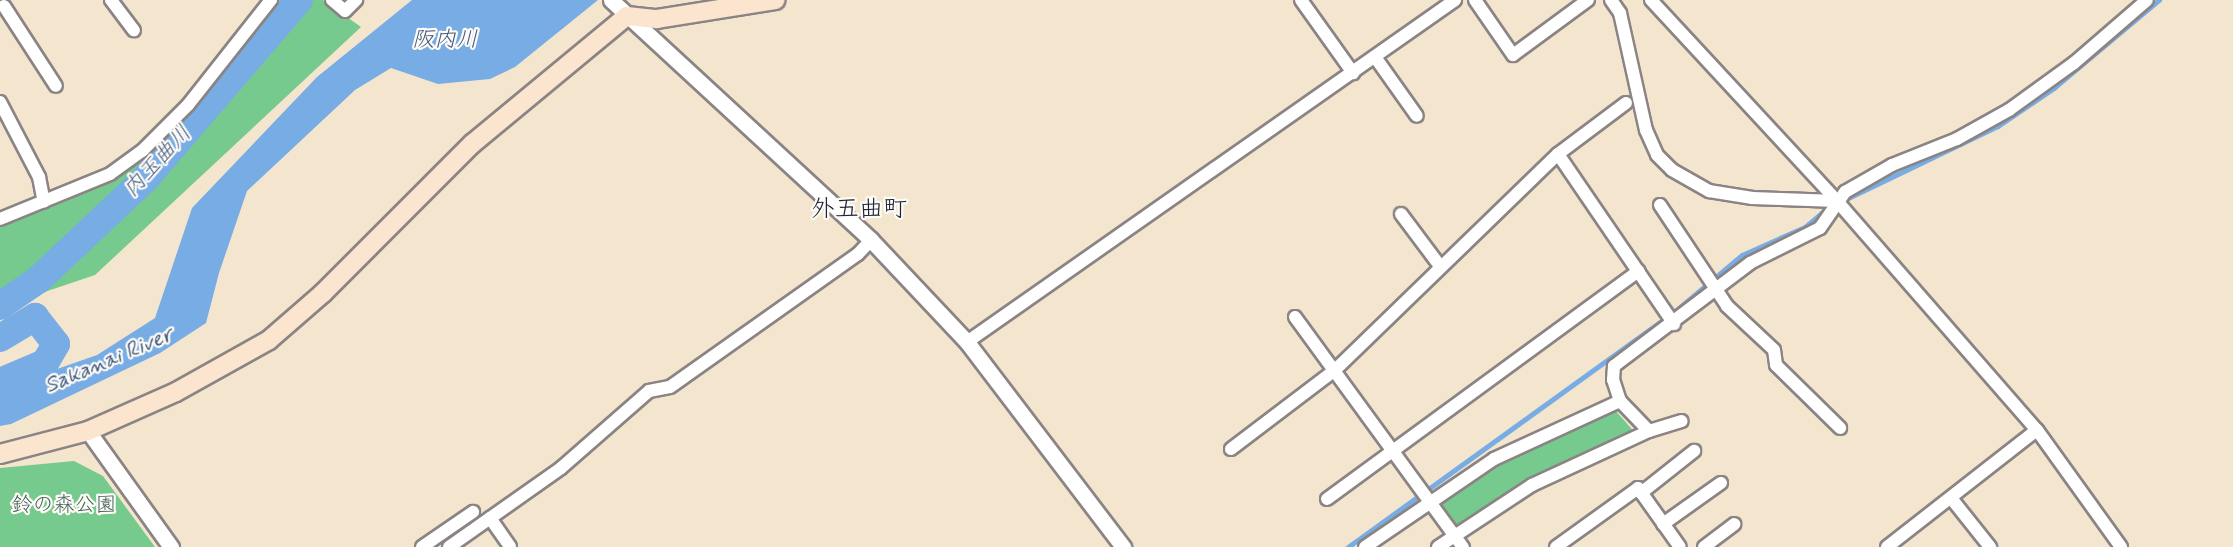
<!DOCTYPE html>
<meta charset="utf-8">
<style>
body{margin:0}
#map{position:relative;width:2233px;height:547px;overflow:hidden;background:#f4e6ce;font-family:Mynerve,"Klee One",sans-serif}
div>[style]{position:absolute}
.green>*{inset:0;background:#76ca8e}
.water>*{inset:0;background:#78ace5}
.stream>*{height:4.5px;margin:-2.25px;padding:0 2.25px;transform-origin:2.25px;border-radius:2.25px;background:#78ace5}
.river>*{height:28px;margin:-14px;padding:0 14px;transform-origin:14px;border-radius:14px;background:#78ace5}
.roads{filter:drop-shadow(2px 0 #8b8484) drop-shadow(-2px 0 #8b8484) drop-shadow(0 2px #8b8484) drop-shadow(0 -2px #8b8484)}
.minor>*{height:12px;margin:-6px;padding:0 6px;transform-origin:6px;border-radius:6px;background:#fff}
.tertiary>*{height:15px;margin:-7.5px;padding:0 7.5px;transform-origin:7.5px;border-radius:7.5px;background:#fff}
.secondary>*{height:18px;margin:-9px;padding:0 9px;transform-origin:9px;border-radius:9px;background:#fce5cf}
span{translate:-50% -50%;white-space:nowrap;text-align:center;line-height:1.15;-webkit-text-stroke:4.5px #fdfcf7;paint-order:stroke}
.park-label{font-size:21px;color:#3f5d58}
.water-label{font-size:22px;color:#44597f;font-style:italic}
.quarter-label{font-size:24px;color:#22223b}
</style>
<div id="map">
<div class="green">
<i style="clip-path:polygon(279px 0,323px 0,361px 27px,95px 275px,0 307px,0 223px,110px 179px,226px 66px)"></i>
<i style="clip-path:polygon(1615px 410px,1637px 435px,1458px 528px,1438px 503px,1517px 455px)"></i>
<i style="clip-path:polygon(74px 461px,103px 476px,155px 547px,0 547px,0 468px)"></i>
</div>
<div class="water">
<i style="clip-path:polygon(412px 0,598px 0,515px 67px,490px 79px,438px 84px,391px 68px,355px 90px,247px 191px,219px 273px,206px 323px,160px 353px,11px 424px,0 426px,0 389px,97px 355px,155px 318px,192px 208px,317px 77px)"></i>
</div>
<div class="stream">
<i style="left:1842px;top:201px;width:173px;rotate:-25.7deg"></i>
<i style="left:1998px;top:126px;width:68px;rotate:-34.2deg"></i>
<i style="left:2054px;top:88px;width:137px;rotate:-40deg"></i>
<i style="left:1348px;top:547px;width:408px;rotate:-35.8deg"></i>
<i style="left:1679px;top:308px;width:82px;rotate:-40.1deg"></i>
<i style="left:1742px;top:255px;width:69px;rotate:-24deg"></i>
<i style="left:1805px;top:227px;width:34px;rotate:-40deg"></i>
</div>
<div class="river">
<i style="left:0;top:306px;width:46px;rotate:-34.4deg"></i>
<i style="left:38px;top:280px;width:147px;rotate:-43.3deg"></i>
<i style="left:145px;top:179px;width:236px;rotate:-49.3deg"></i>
<i style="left:0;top:338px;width:41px;rotate:-31deg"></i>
<i style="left:35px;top:317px;width:34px;rotate:52deg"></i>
<i style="left:56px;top:344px;width:22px;rotate:120deg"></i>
<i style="left:45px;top:363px;width:49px;rotate:157.1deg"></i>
</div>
<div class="roads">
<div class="minor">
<i style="left:111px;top:0;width:38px;rotate:53deg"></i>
<i style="left:332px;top:0;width:17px;rotate:40deg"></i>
<i style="left:345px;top:11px;width:16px;rotate:-45deg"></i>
<i style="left:1301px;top:0;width:90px;rotate:54.5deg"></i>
<i style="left:1475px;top:0;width:67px;rotate:55.4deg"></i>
<i style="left:1513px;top:55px;width:93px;rotate:-36.3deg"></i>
<i style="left:1611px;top:0;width:16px;rotate:55deg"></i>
<i style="left:1620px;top:13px;width:120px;rotate:77.5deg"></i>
<i style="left:1646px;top:130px;width:27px;rotate:66deg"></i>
<i style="left:1657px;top:155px;width:21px;rotate:45deg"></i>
<i style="left:1672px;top:170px;width:43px;rotate:29.6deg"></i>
<i style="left:1709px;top:191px;width:44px;rotate:9.2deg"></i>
<i style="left:1752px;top:198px;width:85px;rotate:2deg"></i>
<i style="left:1651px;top:0;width:274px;rotate:47.2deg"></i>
<i style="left:1837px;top:201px;width:304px;rotate:48.9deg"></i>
<i style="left:2037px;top:430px;width:144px;rotate:54.3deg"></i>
<i style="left:4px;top:6px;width:95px;rotate:57deg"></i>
<i style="left:1375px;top:57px;width:72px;rotate:54.6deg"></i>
<i style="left:0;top:102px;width:85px;rotate:62.5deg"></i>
<i style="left:39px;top:177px;width:25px;rotate:79deg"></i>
<i style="left:1558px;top:154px;width:85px;rotate:-36.9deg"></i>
<i style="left:1660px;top:205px;width:121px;rotate:56.4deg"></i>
<i style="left:1727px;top:306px;width:64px;rotate:43.1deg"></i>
<i style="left:1774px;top:350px;width:15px;rotate:82deg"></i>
<i style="left:1776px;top:365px;width:90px;rotate:44.5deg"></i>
<i style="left:1401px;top:214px;width:65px;rotate:53.1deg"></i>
<i style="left:0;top:219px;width:119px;rotate:-22.2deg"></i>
<i style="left:110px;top:174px;width:39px;rotate:-36deg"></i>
<i style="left:142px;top:151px;width:65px;rotate:-45deg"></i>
<i style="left:188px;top:105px;width:134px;rotate:-51.7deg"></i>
<i style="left:1295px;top:317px;width:285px;rotate:53.9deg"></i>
<i style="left:967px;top:342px;width:596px;rotate:-35.02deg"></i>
<i style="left:1649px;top:431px;width:34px;rotate:-17deg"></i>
<i style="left:1231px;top:449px;width:131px;rotate:-37.2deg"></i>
<i style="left:1335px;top:370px;width:310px;rotate:-44.1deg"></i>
<i style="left:1558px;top:154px;width:206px;rotate:55.7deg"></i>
<i style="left:1641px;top:493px;width:68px;rotate:-38.4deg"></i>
<i style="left:1951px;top:498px;width:63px;rotate:51.5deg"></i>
<i style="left:1327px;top:499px;width:386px;rotate:-36.2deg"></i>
<i style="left:490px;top:518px;width:35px;rotate:55deg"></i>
<i style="left:1663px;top:524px;width:71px;rotate:-35.3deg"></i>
<i style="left:422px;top:547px;width:62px;rotate:-34.5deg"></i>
<i style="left:449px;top:547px;width:137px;rotate:-35.2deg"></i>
<i style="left:561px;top:468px;width:117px;rotate:-41.2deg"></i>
<i style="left:649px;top:391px;width:21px;rotate:-11deg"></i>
<i style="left:670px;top:387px;width:230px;rotate:-35.3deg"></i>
<i style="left:858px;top:254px;width:19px;rotate:-47deg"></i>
<i style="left:1365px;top:547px;width:156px;rotate:-34.3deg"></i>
<i style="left:1494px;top:459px;width:139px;rotate:-24.7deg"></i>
<i style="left:1620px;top:401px;width:22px;rotate:-108deg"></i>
<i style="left:1613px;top:380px;width:14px;rotate:-86deg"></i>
<i style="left:1614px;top:366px;width:171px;rotate:-37.1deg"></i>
<i style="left:1750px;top:263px;width:78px;rotate:-26.6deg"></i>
<i style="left:1820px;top:228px;width:44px;rotate:-55.2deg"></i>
<i style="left:1845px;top:192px;width:54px;rotate:-29.9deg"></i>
<i style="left:1892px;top:165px;width:70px;rotate:-21.8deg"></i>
<i style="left:1957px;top:139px;width:60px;rotate:-29.1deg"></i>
<i style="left:2009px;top:110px;width:80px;rotate:-35.9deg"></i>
<i style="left:2074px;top:63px;width:96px;rotate:-40.8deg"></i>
<i style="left:1438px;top:547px;width:113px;rotate:-33.4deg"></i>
<i style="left:1532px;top:485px;width:129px;rotate:-24.8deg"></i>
<i style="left:1649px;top:431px;width:42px;rotate:-134deg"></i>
<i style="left:1556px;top:547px;width:101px;rotate:-35.7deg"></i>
<i style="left:1638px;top:488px;width:72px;rotate:54.6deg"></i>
<i style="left:1704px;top:547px;width:38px;rotate:-37deg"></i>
<i style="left:1887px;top:547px;width:190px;rotate:-38deg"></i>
</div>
<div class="tertiary">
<i style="left:611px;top:0;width:354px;rotate:42.7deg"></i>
<i style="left:871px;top:240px;width:140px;rotate:46.7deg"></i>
<i style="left:967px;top:342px;width:258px;rotate:52.7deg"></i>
<i style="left:88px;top:431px;width:143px;rotate:54.4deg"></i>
</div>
<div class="secondary">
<i style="left:0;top:454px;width:91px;rotate:-14.6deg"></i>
<i style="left:88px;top:431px;width:96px;rotate:-23.9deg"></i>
<i style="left:176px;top:392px;width:107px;rotate:-29.2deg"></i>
<i style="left:269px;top:340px;width:72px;rotate:-41deg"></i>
<i style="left:323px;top:293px;width:211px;rotate:-45deg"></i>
<i style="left:472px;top:144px;width:201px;rotate:-39.6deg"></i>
<i style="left:627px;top:16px;width:30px;rotate:6deg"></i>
<i style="left:657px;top:19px;width:120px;rotate:-9.1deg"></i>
</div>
</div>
<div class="park-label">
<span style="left:64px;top:505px">鈴の森公園</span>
</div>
<div class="water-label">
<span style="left:445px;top:41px">阪内川</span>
<span style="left:158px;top:162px;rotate:-47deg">内玉曲川</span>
<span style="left:109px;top:361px;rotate:-23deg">Sakanai River</span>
</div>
<div class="quarter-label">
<span style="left:859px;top:210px">外五曲町</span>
</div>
</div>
